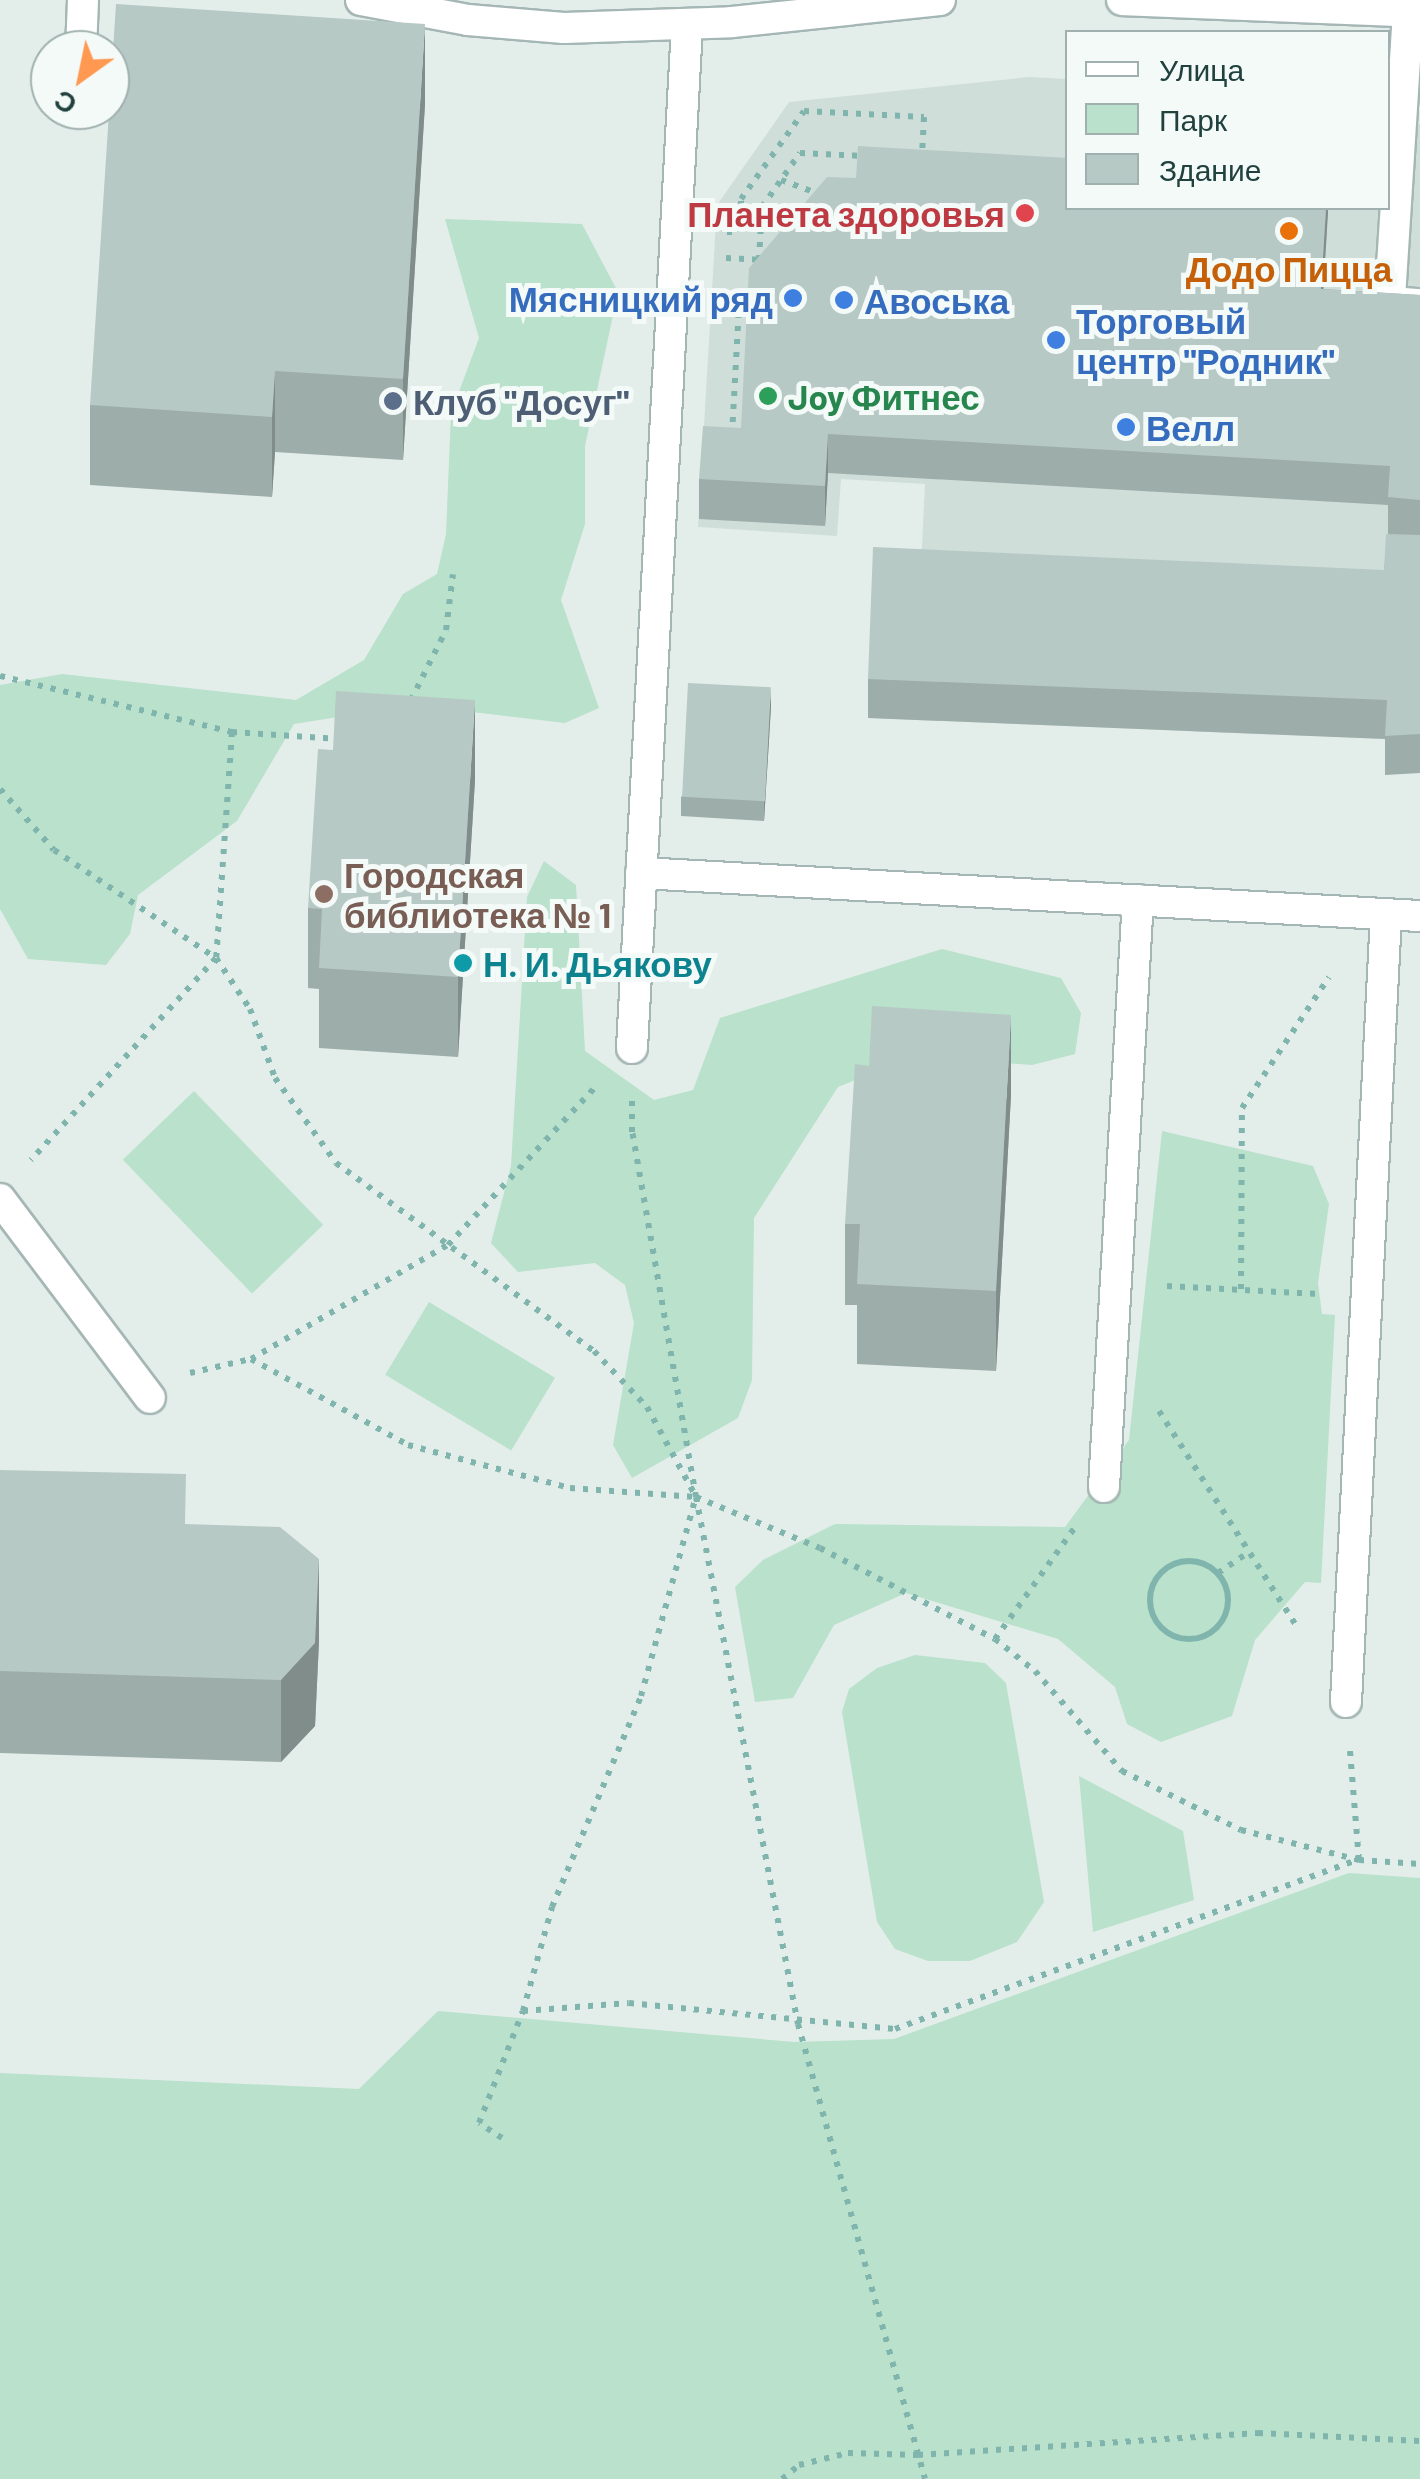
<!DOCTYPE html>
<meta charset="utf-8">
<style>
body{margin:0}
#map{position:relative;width:1420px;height:2479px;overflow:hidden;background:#e3eeeb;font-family:Barlow,sans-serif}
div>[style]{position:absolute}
.built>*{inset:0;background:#d0deda}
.green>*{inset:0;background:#b9e1cb;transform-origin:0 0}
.path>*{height:6px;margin-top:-3px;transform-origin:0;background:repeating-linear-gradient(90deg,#80b5ad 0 5px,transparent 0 13px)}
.path>.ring{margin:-3px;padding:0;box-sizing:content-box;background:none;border:6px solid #80b5ad;border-radius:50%}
.roads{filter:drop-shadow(2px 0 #a5b7b4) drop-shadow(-2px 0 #a5b7b4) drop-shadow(0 2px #a5b7b4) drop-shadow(0 -2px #a5b7b4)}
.lane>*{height:30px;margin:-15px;padding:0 15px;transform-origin:15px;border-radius:15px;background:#fff}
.secondary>*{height:30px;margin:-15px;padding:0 15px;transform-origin:15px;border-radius:15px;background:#fff}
.wall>*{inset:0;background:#9dada9}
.shaded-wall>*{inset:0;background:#808d8a}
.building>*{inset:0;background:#b7c9c5;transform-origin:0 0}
.dots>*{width:28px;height:28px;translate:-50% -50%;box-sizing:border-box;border:5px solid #f4faf8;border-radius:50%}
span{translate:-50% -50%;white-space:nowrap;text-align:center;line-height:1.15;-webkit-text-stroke:10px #f4faf8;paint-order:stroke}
.health-label{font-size:35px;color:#be3a42;font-weight:700}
.right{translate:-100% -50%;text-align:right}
.food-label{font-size:35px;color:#c56008;font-weight:700}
.shop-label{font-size:35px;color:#366cbe;font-weight:700}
.left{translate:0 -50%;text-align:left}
.leisure-label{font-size:35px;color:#27864d;font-weight:700}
.service-label{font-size:35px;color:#4e5e75;font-weight:700}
.education-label{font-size:35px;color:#785e54;font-weight:700}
.culture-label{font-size:35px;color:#0d838f;font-weight:700}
.legend{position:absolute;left:1065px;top:30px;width:325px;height:180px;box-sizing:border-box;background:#f4faf8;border:2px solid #9fb0ae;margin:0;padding:12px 18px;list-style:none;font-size:30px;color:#20413e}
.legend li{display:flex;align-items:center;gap:20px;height:50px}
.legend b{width:50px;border:2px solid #9fb0ae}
.north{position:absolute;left:30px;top:30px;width:100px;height:100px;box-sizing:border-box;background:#f4faf8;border:2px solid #9fb0ae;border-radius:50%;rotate:213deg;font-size:28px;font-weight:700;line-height:40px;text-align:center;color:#20413e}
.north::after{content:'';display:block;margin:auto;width:35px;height:45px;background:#ff9850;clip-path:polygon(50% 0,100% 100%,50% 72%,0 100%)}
</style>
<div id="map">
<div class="built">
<i style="clip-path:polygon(1029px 77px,1067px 79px,1068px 208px,1388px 208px,1388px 110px,1420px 124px,1420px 773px,1386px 739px,868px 718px,873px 587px,920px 588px,925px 484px,841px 479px,837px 536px,698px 527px,717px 205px,789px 102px)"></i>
</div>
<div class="green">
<i style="clip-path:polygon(445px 219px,582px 224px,618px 292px,585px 446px,585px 524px,561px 600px,599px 708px,565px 723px,413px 705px,294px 724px,237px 821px,138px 895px,130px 934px,106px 965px,28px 959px,0 909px,0 685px,62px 674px,296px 700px,364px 660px,403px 594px,437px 574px,446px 534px,451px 413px,479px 338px)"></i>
<i style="clip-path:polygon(544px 861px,576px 885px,585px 1051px,654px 1100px,693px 1090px,720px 1018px,942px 949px,1061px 978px,1081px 1013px,1075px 1054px,1032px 1065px,915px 1056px,838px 1087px,754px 1218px,752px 1380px,738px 1418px,632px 1478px,613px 1445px,634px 1323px,625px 1285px,595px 1263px,518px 1272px,491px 1243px,511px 1166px,527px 897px)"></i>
<i style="left:194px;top:1091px;width:186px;height:99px;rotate:46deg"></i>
<i style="clip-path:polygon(1162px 1131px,1313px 1166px,1329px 1204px,1318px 1283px,1322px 1314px,1335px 1315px,1321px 1583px,1305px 1582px,1255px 1640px,1232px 1716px,1161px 1742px,1127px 1724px,1115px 1687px,1058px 1639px,906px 1593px,834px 1625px,793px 1698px,755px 1702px,735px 1587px,763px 1560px,835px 1524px,1065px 1527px,1129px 1440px)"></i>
<i style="left:429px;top:1302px;width:147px;height:85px;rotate:31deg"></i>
<i style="clip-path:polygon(915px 1655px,985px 1663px,1006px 1683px,1044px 1902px,1017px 1942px,970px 1961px,928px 1961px,895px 1949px,877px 1922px,842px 1712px,849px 1689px,877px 1668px)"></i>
<i style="clip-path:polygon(1079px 1776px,1183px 1831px,1194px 1900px,1093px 1932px)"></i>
<i style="clip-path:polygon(1349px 1873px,1420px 1878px,1420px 2479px,0 2479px,0 2073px,359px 2089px,438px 2011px,795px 2042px,894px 2039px)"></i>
</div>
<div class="path">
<i style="left:781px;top:180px;width:44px;rotate:20.1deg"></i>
<i style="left:727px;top:232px;width:13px"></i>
<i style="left:740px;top:232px;width:33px;rotate:-88deg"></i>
<i style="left:741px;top:199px;width:108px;rotate:-54.4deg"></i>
<i style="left:804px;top:111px;width:120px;rotate:2.9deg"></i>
<i style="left:924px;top:117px;width:38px;rotate:93deg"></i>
<i style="left:726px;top:258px;width:33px;rotate:3deg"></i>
<i style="left:759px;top:260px;width:53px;rotate:-86.8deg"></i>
<i style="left:762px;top:207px;width:66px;rotate:-54.9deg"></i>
<i style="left:800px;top:153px;width:64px;rotate:2.7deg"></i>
<i style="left:732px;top:435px;width:129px;rotate:-86.9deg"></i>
<i style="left:739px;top:306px;width:18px;rotate:-49deg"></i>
<i style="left:0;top:676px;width:239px;rotate:13.6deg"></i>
<i style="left:232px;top:732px;width:227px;rotate:94deg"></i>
<i style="left:216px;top:958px;width:274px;rotate:132.5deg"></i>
<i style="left:411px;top:700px;width:78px;rotate:-63.4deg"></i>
<i style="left:446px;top:630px;width:56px;rotate:-82.9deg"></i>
<i style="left:232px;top:732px;width:108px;rotate:3.7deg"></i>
<i style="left:0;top:789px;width:81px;rotate:48.5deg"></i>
<i style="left:54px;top:850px;width:195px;rotate:33.7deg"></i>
<i style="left:216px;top:958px;width:61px;rotate:56.3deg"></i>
<i style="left:250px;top:1009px;width:73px;rotate:70.1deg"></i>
<i style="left:275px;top:1078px;width:105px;rotate:54.3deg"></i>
<i style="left:336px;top:1163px;width:319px;rotate:36.1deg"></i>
<i style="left:594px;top:1351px;width:77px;rotate:46.6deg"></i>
<i style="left:647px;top:1407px;width:102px;rotate:61.4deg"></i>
<i style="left:696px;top:1497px;width:134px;rotate:22.4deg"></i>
<i style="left:820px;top:1548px;width:197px;rotate:27.5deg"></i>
<i style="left:995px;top:1639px;width:51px;rotate:38.7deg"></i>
<i style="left:1035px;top:1671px;width:133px;rotate:49deg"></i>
<i style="left:1122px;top:1771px;width:133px;rotate:26.4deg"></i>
<i style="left:1241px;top:1830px;width:122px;rotate:14.3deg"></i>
<i style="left:1359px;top:1860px;width:61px;rotate:3.8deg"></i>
<i style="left:1167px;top:1286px;width:152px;rotate:3deg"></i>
<i style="left:1241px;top:1289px;width:181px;rotate:-89.7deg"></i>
<i style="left:1242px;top:1108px;width:157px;rotate:-56.4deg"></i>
<i style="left:251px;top:1359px;width:228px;rotate:-30.1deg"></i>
<i style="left:448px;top:1245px;width:219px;rotate:-47deg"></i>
<i style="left:190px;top:1373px;width:63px;rotate:-12.9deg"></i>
<i style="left:251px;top:1359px;width:179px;rotate:28.7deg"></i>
<i style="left:408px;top:1445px;width:168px;rotate:14.9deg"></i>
<i style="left:570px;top:1488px;width:126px;rotate:4.1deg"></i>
<i style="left:696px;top:1497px;width:537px;rotate:79.05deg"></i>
<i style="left:798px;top:2024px;width:472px;rotate:74.4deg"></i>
<i style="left:1159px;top:1411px;width:258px;rotate:57.4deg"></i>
<i class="ring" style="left:1150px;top:1561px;width:72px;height:72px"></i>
<i style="left:1218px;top:1573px;width:37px;rotate:-34deg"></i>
<i style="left:995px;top:1639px;width:139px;rotate:-54.4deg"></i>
<i style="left:1350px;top:1751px;width:109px;rotate:85.3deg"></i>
<i style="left:523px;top:2011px;width:106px;rotate:-4.3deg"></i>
<i style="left:629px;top:2003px;width:267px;rotate:5.6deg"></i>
<i style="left:895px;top:2029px;width:492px;rotate:-20.1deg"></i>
<i style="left:502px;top:2138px;width:27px;rotate:-147deg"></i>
<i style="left:479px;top:2123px;width:120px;rotate:-68.6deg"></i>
<i style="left:523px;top:2011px;width:108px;rotate:-74.4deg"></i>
<i style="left:552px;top:1907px;width:229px;rotate:-67.1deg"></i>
<i style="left:641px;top:1696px;width:206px;rotate:-74.6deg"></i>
<i style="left:696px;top:1497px;width:371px;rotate:-99.9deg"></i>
<i style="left:632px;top:1132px;width:38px;rotate:-90deg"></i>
<i style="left:782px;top:2479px;width:22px;rotate:-39deg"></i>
<i style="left:799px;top:2465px;width:50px;rotate:-13.8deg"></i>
<i style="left:848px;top:2453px;width:70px;rotate:1.6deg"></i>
<i style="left:918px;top:2455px;width:341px;rotate:-3.7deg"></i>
<i style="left:1258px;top:2433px;width:162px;rotate:2.8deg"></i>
</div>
<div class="roads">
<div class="lane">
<i style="left:1408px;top:12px;width:291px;rotate:93.6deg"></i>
<i style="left:1390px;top:302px;width:30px;rotate:4deg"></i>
<i style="left:81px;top:50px;width:50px;rotate:-87.7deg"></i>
<i style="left:641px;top:873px;width:780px;rotate:3.16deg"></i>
<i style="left:632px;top:1048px;width:1023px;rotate:-86.92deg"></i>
<i style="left:0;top:1199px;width:249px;rotate:53deg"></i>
<i style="left:1104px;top:1487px;width:588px;rotate:-86.69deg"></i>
<i style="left:1346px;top:1702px;width:789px;rotate:-87.09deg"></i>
</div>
<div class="secondary">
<i style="left:361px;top:0;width:109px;rotate:10.6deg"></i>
<i style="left:468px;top:20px;width:96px;rotate:4.8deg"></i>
<i style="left:564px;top:28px;width:168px;rotate:-2deg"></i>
<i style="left:732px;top:22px;width:209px;rotate:-6deg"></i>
<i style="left:1122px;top:0;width:298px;rotate:2.3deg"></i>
</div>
</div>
<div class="wall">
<i style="clip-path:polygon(425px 104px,403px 460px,275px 452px,272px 497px,90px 485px,90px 405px)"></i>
<i style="clip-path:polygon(1328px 208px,1323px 289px,1420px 295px,1420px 773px,1385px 775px,1385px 739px,868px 718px,868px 679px,1384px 570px,1388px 534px,1388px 505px,828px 473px,825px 526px,699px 519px,699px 479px,741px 428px)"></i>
<i style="clip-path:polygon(771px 707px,764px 821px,681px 816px,681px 797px)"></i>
<i style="clip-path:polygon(475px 780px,458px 1057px,319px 1048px,319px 989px,308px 988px,308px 908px)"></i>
<i style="clip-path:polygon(1011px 1095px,996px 1371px,857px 1364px,857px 1305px,845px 1305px,845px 1224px)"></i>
<i style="clip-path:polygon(0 1470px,319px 1641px,315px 1726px,281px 1762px,0 1753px)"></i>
</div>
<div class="shaded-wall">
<i style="clip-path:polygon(425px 24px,425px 104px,403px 460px,403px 379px)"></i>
<i style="clip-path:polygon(1326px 208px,1328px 208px,1328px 213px,1321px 328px,1321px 289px)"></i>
<i style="clip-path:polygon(275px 371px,275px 452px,272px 497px,272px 417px)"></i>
<i style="clip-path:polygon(828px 434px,828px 473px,825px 526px,825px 486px)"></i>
<i style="clip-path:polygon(771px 688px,771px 707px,764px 821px,764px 802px)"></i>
<i style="clip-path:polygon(475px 700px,475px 780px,458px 1057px,458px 977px)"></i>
<i style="clip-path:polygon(1011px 1015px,1011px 1095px,996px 1371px,996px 1291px)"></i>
<i style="clip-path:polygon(319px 1559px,319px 1641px,315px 1726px,281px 1762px,281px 1680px)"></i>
</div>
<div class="building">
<i style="clip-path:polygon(116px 4px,425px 24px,403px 379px,275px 371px,272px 417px,90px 405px)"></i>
<i style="clip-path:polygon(858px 146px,1068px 158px,1068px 208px,1326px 208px,1321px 289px,1420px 295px,1420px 500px,1388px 497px,1390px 466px,828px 434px,825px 486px,699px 479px,703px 426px,741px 428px,749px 268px,827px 177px,856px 178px)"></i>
<i style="clip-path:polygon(1386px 534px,1420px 535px,1420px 734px,1385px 736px,1387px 700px,868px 679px,873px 547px,1384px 570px)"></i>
<i style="left:688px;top:683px;width:83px;height:114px;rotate:3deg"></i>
<i style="clip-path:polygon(336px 691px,475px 700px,458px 977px,319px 968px,322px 909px,308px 908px,318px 749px,333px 750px)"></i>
<i style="clip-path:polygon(872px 1006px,1011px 1015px,996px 1291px,857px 1284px,860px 1224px,845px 1224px,855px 1064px,869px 1066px)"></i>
<i style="clip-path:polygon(0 1470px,186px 1474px,185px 1524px,280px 1527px,319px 1559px,315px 1643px,281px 1680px,0 1671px)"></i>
</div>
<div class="dots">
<i style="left:1025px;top:213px;background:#e0444e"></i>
<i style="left:1289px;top:231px;background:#e8710a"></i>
<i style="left:793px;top:298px;background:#3f7fe0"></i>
<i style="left:844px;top:300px;background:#3f7fe0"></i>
<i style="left:1056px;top:340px;background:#3f7fe0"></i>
<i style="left:768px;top:396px;background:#2e9e5b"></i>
<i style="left:393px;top:401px;background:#5c6f8a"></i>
<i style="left:1126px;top:427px;background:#3f7fe0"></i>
<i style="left:324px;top:894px;background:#8d6e63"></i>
<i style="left:463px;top:963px;background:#0f9aa8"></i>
</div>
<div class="health-label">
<span class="right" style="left:1005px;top:213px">Планета здоровья</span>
</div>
<div class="food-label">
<span style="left:1289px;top:268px">Додо Пицца</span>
</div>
<div class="shop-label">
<span class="right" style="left:773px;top:298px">Мясницкий ряд</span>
<span class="left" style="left:864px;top:300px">Авоська</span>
<span class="left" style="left:1076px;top:340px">Торговый<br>центр "Родник"</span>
<span class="left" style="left:1146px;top:427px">Велл</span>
</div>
<div class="leisure-label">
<span class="left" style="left:788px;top:396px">Joy Фитнес</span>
</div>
<div class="service-label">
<span class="left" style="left:413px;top:401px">Клуб "Досуг"</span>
</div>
<div class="education-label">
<span class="left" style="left:344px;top:894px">Городская<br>библиотека № 1</span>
</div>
<div class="culture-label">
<span class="left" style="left:483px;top:963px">Н. И. Дьякову</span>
</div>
<ul class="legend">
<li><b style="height:12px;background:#fff"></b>Улица</li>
<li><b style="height:28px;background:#b9e1cb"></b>Парк</li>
<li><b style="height:28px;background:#b7c9c5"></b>Здание</li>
</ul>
<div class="north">С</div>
</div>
